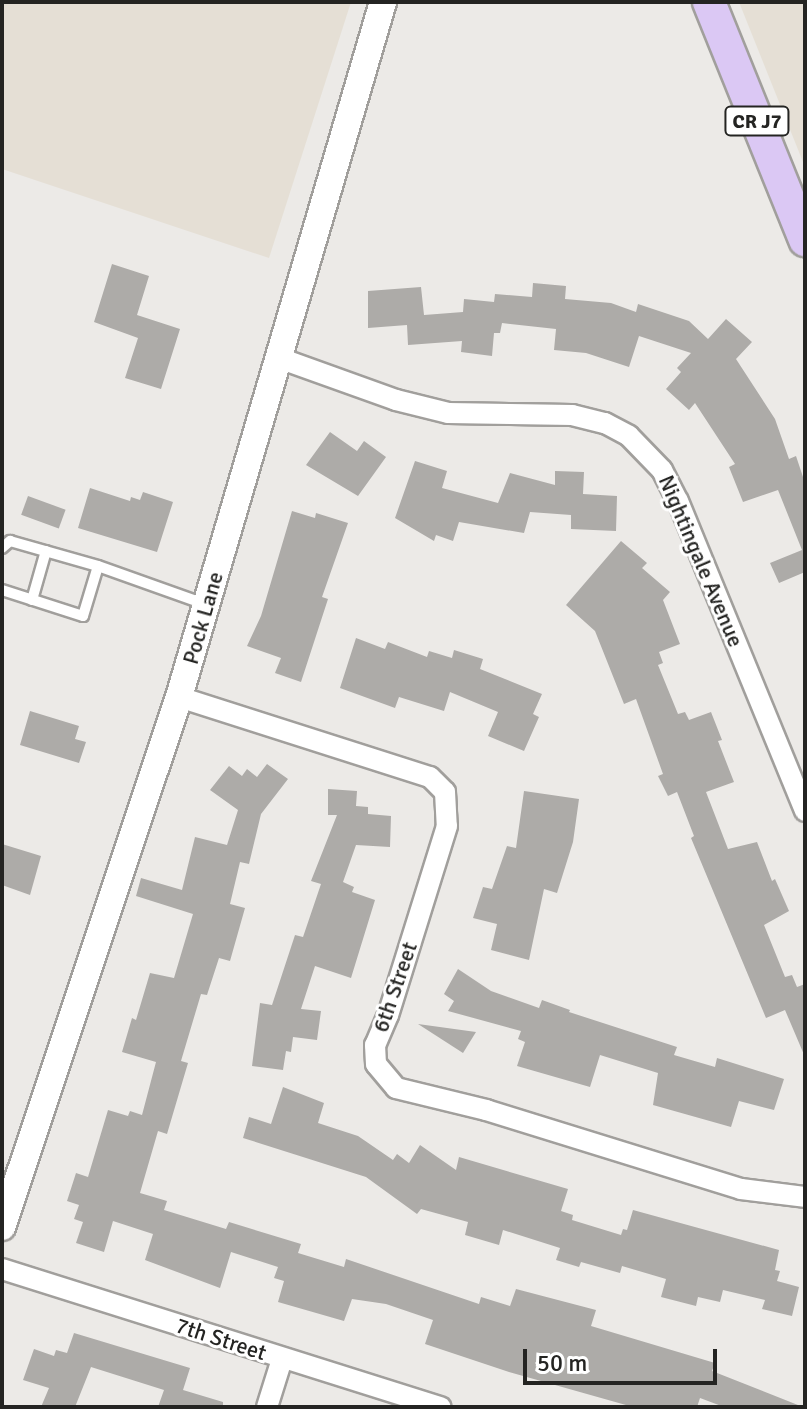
<!DOCTYPE html>
<style>
body{margin:0}
#map{position:relative;width:807px;height:1409px;overflow:hidden;background:#eceae7;font-family:Signika,sans-serif}
div>[style]{position:absolute}
.built>*{inset:0;background:#e5dfd5}
.building>*{inset:0;background:#adaba8;transform-origin:0 0}
.roads{filter:drop-shadow(2px 0 #a19f9c) drop-shadow(-2px 0 #a19f9c) drop-shadow(0 2px #a19f9c) drop-shadow(0 -2px #a19f9c)}
.service>*{height:10px;margin:-5px;padding:0 5px;transform-origin:5px;border-radius:5px;background:#fff}
.minor>*{height:20px;margin:-10px;padding:0 10px;transform-origin:10px;border-radius:10px;background:#fff}
.tertiary>*{height:26px;margin:-13px;padding:0 13px;transform-origin:13px;border-radius:13px;background:#fff}
.primary>*{height:32px;margin:-16px;padding:0 16px;transform-origin:16px;border-radius:16px;background:#dbc8f4}
span{translate:-50% -50%;white-space:nowrap;text-align:center;line-height:1.15;-webkit-text-stroke:6px #fff;paint-order:stroke}
.shield-label span{padding:2px 6px;background:#fff;border:2px solid;border-radius:6px;-webkit-text-stroke-width:0}
.shield-label{font-size:20px;color:#242422;font-weight:700}
.street-label{font-size:22px;color:#242422}
.frame{position:absolute;inset:0;border:4px solid #242422;pointer-events:none}
.scale{position:absolute;left:523px;top:1349px;width:194px;height:36px;box-sizing:border-box;border:4px solid #242422;border-top:0;padding-left:10px;font-size:24px;line-height:28px;white-space:nowrap;color:#242422;-webkit-text-stroke:6px #fff;paint-order:stroke}
</style>
<div id="map">
<div class="built">
<i style="clip-path:polygon(2px 2px,351px 2px,269px 258px,2px 169px)"></i>
<i style="clip-path:polygon(739px 2px,805px 2px,805px 167px)"></i>
</div>
<div class="building">
<i style="clip-path:polygon(112px 264px,149px 276px,137px 315px,180px 329px,161px 389px,125px 378px,138px 338px,94px 322px)"></i>
<i style="clip-path:polygon(533px 283px,566px 286px,565px 299px,611px 303px,636px 312px,638px 304px,689px 321px,708px 339px,726px 319px,752px 342px,736px 359px,775px 419px,789px 459px,796px 456px,805px 483px,805px 572px,779px 583px,770px 563px,802px 550px,778px 490px,743px 502px,729px 467px,735px 464px,695px 403px,689px 410px,666px 389px,681px 372px,677px 368px,691px 353px,639px 336px,629px 367px,586px 353px,554px 350px,556px 329px,502px 323px,500px 333px,494px 333px,492px 356px,461px 352px,462px 341px,408px 345px,407px 325px,368px 328px,368px 291px,421px 287px,424px 315px,463px 312px,464px 299px,494px 302px,495px 294px,532px 297px)"></i>
<i style="clip-path:polygon(330px 432px,357px 451px,364px 441px,386px 457px,358px 496px,306px 465px)"></i>
<i style="clip-path:polygon(415px 461px,447px 471px,442px 488px,498px 503px,510px 473px,555px 485px,555px 471px,584px 472px,583px 494px,617px 496px,616px 531px,571px 529px,571px 515px,530px 512px,524px 533px,459px 522px,453px 541px,436px 535px,434px 541px,395px 518px)"></i>
<i style="clip-path:polygon(90px 488px,130px 501px,131px 497px,140px 500px,143px 492px,173px 502px,157px 552px,78px 528px)"></i>
<i style="left:28px;top:496px;width:40px;height:20px;rotate:20deg"></i>
<i style="clip-path:polygon(292px 511px,315px 518px,316px 513px,348px 523px,322px 597px,328px 599px,301px 682px,275px 673px,281px 658px,247px 646px,261px 616px)"></i>
<i style="clip-path:polygon(621px 541px,647px 563px,642px 568px,670px 592px,663px 600px,680px 644px,659px 652px,663px 663px,658px 665px,678px 714px,685px 712px,689px 720px,711px 712px,722px 740px,718px 741px,734px 782px,706px 792px,728px 849px,757px 842px,772px 881px,775px 879px,789px 911px,764px 925px,785px 977px,792px 975px,797px 987px,805px 984px,805px 1057px,785px 1010px,766px 1018px,691px 838px,694px 836px,677px 792px,668px 796px,658px 776px,663px 774px,636px 699px,624px 704px,595px 631px,566px 605px)"></i>
<i style="clip-path:polygon(356px 638px,385px 649px,388px 642px,427px 657px,429px 651px,452px 658px,454px 650px,483px 659px,480px 669px,542px 694px,533px 714px,539px 717px,524px 751px,488px 736px,498px 712px,450px 692px,444px 711px,399px 697px,395px 708px,340px 688px)"></i>
<i style="clip-path:polygon(30px 711px,79px 726px,75px 739px,86px 742px,79px 763px,20px 745px)"></i>
<i style="clip-path:polygon(267px 764px,288px 779px,261px 814px,249px 864px,240px 862px,230px 904px,245px 908px,230px 961px,219px 958px,207px 995px,201px 994px,181px 1061px,188px 1063px,167px 1134px,158px 1131px,140px 1193px,167px 1201px,164px 1210px,226px 1229px,229px 1222px,301px 1244px,298px 1253px,344px 1267px,346px 1259px,479px 1304px,481px 1297px,510px 1306px,516px 1289px,596px 1310px,591px 1326px,715px 1363px,712px 1371px,803px 1407px,724px 1407px,700px 1398px,697px 1407px,633px 1407px,509px 1372px,425px 1344px,433px 1320px,386px 1304px,352px 1299px,344px 1321px,278px 1302px,284px 1281px,274px 1278px,278px 1267px,231px 1252px,220px 1288px,145px 1260px,153px 1234px,113px 1221px,104px 1252px,76px 1243px,83px 1222px,74px 1219px,79px 1205px,67px 1201px,76px 1173px,88px 1177px,108px 1110px,128px 1116px,130px 1111px,142px 1115px,156px 1062px,122px 1052px,132px 1018px,136px 1020px,150px 973px,174px 978px,193px 914px,136px 896px,141px 878px,182px 890px,195px 837px,227px 845px,238px 810px,210px 790px,229px 766px,242px 776px,247px 769px,257px 777px)"></i>
<i style="clip-path:polygon(328px 789px,357px 791px,356px 806px,368px 807px,368px 814px,391px 816px,390px 847px,356px 845px,343px 882px,354px 887px,352px 892px,375px 900px,351px 978px,315px 966px,301px 1009px,321px 1011px,317px 1040px,293px 1037px,291px 1052px,286px 1051px,283px 1070px,252px 1066px,260px 1003px,272px 1005px,295px 935px,303px 937px,321px 884px,311px 881px,337px 815px,328px 815px)"></i>
<i style="clip-path:polygon(524px 791px,579px 799px,573px 842px,557px 893px,544px 889px,529px 960px,491px 950px,497px 924px,473px 918px,483px 887px,492px 889px,507px 846px,516px 848px)"></i>
<i style="clip-path:polygon(2px 844px,41px 856px,30px 895px,2px 885px)"></i>
<i style="clip-path:polygon(458px 969px,491px 991px,539px 1008px,542px 1000px,570px 1010px,569px 1012px,677px 1047px,674px 1055px,715px 1067px,717px 1058px,784px 1079px,774px 1110px,739px 1101px,731px 1127px,653px 1105px,658px 1073px,600px 1055px,590px 1087px,517px 1066px,525px 1042px,518px 1039px,521px 1031px,448px 1011px,454px 1001px,444px 994px)"></i>
<i style="clip-path:polygon(418px 1024px,476px 1032px,463px 1053px)"></i>
<i style="clip-path:polygon(283px 1087px,324px 1103px,318px 1123px,358px 1136px,393px 1160px,397px 1154px,409px 1163px,420px 1145px,456px 1170px,459px 1157px,568px 1189px,561px 1211px,573px 1215px,572px 1220px,621px 1235px,623px 1229px,627px 1230px,633px 1210px,779px 1250px,775px 1270px,780px 1271px,777px 1281px,799px 1287px,792px 1316px,762px 1309px,765px 1300px,723px 1290px,720px 1302px,698px 1297px,696px 1306px,661px 1297px,666px 1279px,622px 1266px,620px 1273px,581px 1262px,579px 1267px,556px 1260px,560px 1248px,503px 1230px,499px 1245px,465px 1235px,468px 1222px,421px 1209px,417px 1214px,366px 1177px,243px 1138px,249px 1117px,271px 1124px)"></i>
<i style="clip-path:polygon(74px 1333px,190px 1368px,183px 1390px,223px 1402px,223px 1407px,158px 1407px,164px 1390px,91px 1367px,75px 1407px,41px 1407px,49px 1388px,23px 1380px,34px 1349px,54px 1356px,56px 1350px,67px 1353px)"></i>
</div>
<div class="roads">
<div class="service">
<i style="left:2px;top:548px;width:11px;rotate:-41deg"></i>
<i style="left:10px;top:541px;width:91px;rotate:15.9deg"></i>
<i style="left:98px;top:566px;width:114px;rotate:19.6deg"></i>
<i style="left:2px;top:590px;width:85px;rotate:17.8deg"></i>
<i style="left:83px;top:616px;width:52px;rotate:-73.3deg"></i>
<i style="left:32px;top:600px;width:51px;rotate:-74.1deg"></i>
</div>
<div class="minor">
<i style="left:279px;top:358px;width:124px;rotate:19.7deg"></i>
<i style="left:396px;top:400px;width:54px;rotate:14deg"></i>
<i style="left:448px;top:413px;width:124px;rotate:0.9deg"></i>
<i style="left:572px;top:415px;width:34px;rotate:14deg"></i>
<i style="left:605px;top:423px;width:27px;rotate:28deg"></i>
<i style="left:629px;top:436px;width:47px;rotate:45.9deg"></i>
<i style="left:662px;top:470px;width:35px;rotate:63deg"></i>
<i style="left:678px;top:501px;width:335px;rotate:67.7deg"></i>
<i style="left:179px;top:697px;width:263px;rotate:17.7deg"></i>
<i style="left:430px;top:777px;width:21px;rotate:45deg"></i>
<i style="left:445px;top:792px;width:34px;rotate:87deg"></i>
<i style="left:447px;top:826px;width:198px;rotate:107.3deg"></i>
<i style="left:388px;top:1015px;width:33px;rotate:113deg"></i>
<i style="left:375px;top:1045px;width:19px;rotate:87deg"></i>
<i style="left:376px;top:1064px;width:31px;rotate:50deg"></i>
<i style="left:396px;top:1088px;width:93px;rotate:13.7deg"></i>
<i style="left:486px;top:1110px;width:267px;rotate:17.2deg"></i>
<i style="left:741px;top:1189px;width:64px;rotate:7.1deg"></i>
<i style="left:2px;top:1269px;width:460px;rotate:17.5deg"></i>
<i style="left:267px;top:1407px;width:50px;rotate:-72.6deg"></i>
</div>
<div class="tertiary">
<i style="left:2px;top:1227px;width:559px;rotate:-71.53deg"></i>
<i style="left:179px;top:697px;width:724px;rotate:-73.64deg"></i>
</div>
<div class="primary">
<i style="left:709px;top:2px;width:257px;rotate:68deg"></i>
</div>
</div>
<div class="shield-label">
<span style="left:757px;top:121px">CR J7</span>
</div>
<div class="street-label">
<span style="left:701px;top:561px;rotate:67deg">Nightingale Avenue</span>
<span style="left:203px;top:618px;rotate:-74deg">Pock Lane</span>
<span style="left:395px;top:987px;rotate:-71deg">6th Street</span>
<span style="left:221px;top:1339px;rotate:18deg">7th Street</span>
</div>
<div class="frame"></div>
<div class="scale">50 m</div>
</div>
